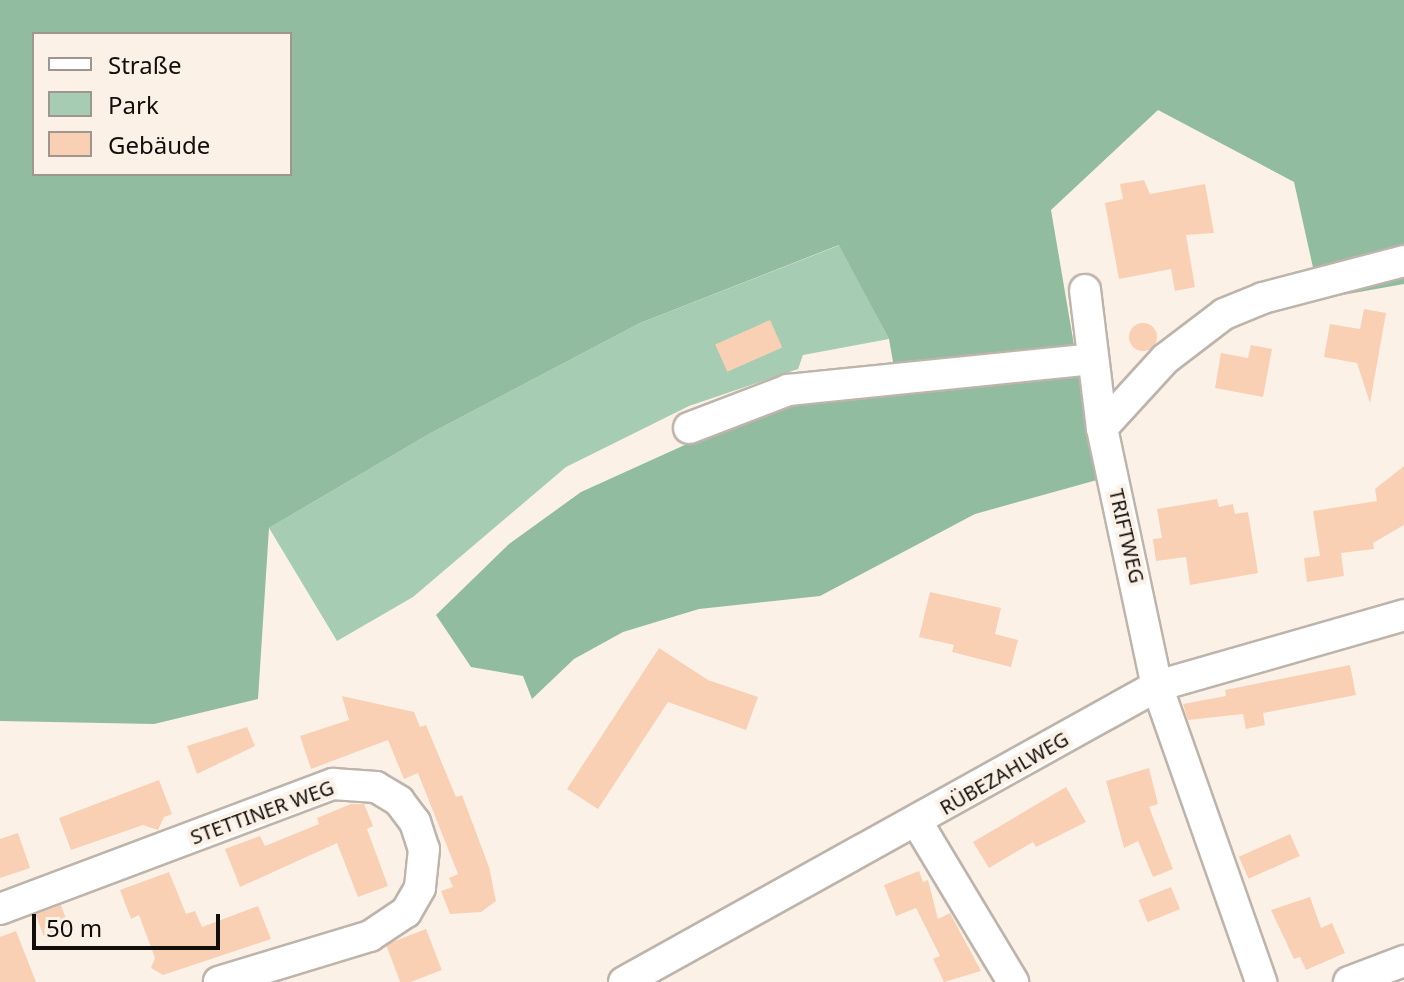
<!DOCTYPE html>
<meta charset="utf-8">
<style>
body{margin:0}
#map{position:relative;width:1404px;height:982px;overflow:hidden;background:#fbf1e7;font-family:"Noto Sans",sans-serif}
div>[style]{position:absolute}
.green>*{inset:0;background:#a6cdb3}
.forest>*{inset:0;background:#92bca0}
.building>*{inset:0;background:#fad0b5;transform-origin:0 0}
.round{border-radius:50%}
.roads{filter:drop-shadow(2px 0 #bdb4ab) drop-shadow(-2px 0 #bdb4ab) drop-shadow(0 2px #bdb4ab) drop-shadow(0 -2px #bdb4ab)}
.minor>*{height:30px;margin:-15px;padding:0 15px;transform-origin:15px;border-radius:15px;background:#fff}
span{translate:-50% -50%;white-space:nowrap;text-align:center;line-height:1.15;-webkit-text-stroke:8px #fbf1e7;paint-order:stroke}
.street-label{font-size:20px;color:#120e0b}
.legend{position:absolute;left:32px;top:32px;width:260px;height:144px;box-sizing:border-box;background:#fbf1e7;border:2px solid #9e968f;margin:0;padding:10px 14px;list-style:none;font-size:24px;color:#120e0b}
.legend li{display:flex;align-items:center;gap:16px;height:40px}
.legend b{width:40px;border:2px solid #9e968f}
.scale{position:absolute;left:32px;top:914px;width:188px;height:36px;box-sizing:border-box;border:4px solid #120e0b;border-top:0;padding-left:10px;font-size:24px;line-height:28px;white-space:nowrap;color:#120e0b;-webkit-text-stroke:6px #fbf1e7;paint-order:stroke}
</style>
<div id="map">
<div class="green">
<i style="clip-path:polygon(840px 245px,889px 339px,803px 355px,798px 369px,689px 406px,566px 467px,413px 597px,337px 641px,269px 528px,429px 434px,640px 323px)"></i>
</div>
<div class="forest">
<i style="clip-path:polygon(evenodd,0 0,1404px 0,1404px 284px,1320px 299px,1294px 182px,1158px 110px,1051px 210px,1097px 480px,975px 514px,820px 596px,699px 609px,623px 632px,574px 659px,532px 699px,523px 676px,471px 667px,436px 615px,509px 544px,581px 492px,795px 395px,897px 385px,889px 339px,839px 245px,640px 323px,429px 434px,269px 528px,258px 699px,154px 724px,0 721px,0 0,34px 34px,290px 34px,290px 174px,34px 174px,34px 34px)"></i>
</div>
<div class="building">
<i style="clip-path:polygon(1144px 180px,1150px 194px,1205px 184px,1214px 233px,1186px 235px,1195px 287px,1175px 291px,1171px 269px,1119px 279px,1105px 203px,1123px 199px,1120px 184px)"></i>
<i style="clip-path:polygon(1364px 309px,1386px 313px,1370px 403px,1357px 363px,1324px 357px,1330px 324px,1360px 329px)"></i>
<i style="left:770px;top:320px;width:30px;height:60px;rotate:66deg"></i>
<i class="round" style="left:1129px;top:323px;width:28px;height:28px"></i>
<i style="clip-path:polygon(1251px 345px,1272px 349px,1263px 397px,1215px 388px,1221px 353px,1248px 358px)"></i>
<i style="clip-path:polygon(1404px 466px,1404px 525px,1373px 543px,1374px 549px,1341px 553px,1344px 576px,1307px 582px,1304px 558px,1320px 556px,1313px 511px,1377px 501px,1375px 489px)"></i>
<i style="clip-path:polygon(1217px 499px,1219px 507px,1233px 504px,1235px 514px,1248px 512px,1258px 573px,1190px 585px,1186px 557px,1156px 561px,1153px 539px,1162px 538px,1157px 509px)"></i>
<i style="clip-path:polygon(930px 592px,1001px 608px,995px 634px,1018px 640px,1011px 667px,952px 652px,954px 645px,919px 637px)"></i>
<i style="clip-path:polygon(659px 648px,708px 680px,758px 697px,746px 730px,668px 702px,598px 809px,567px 789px)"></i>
<i style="clip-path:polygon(1350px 665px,1356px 695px,1263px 713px,1265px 725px,1246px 729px,1243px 714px,1188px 720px,1183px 704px,1226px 696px,1225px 690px)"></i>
<i style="clip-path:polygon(342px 696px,414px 712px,420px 727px,426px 725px,456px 797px,462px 795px,489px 867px,496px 901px,481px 912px,450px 914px,441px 891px,453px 887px,449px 878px,458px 874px,418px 773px,404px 779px,388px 740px,311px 769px,300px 736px,349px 720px)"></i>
<i style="clip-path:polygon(247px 727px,255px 746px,197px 774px,187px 746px)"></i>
<i style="clip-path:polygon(1149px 768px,1158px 804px,1149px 807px,1173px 869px,1153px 877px,1138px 841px,1124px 848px,1106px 781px)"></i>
<i style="clip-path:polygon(159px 780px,172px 814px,164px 817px,158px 830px,143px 825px,71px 850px,59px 818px)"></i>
<i style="clip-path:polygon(1066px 787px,1086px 822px,1036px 847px,1033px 842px,989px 868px,973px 842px)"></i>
<i style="clip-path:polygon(351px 804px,364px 804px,373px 826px,367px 829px,388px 886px,358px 897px,337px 843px,240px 887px,225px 849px,260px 836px,265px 846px,319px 824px,317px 818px)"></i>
<i style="clip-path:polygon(18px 833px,30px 868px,0 878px,0 839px)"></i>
<i style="left:1290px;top:834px;width:24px;height:56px;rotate:66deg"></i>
<i style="clip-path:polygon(919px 871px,923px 882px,928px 880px,938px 919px,950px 913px,981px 971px,944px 982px,933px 959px,940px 956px,916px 908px,896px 916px,884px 885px)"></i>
<i style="clip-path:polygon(169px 872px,186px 914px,195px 911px,202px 927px,258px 906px,271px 939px,163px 975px,151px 968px,155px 958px,139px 915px,131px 919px,120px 890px)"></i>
<i style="left:1171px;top:887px;width:24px;height:35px;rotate:68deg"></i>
<i style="clip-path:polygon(1310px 897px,1321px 928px,1332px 923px,1345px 953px,1306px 970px,1300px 957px,1294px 959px,1271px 910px)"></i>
<i style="left:61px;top:905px;width:23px;height:27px;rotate:70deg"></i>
<i style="left:426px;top:929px;width:44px;height:43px;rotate:69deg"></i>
<i style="clip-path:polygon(16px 931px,36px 982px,0 982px,0 937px)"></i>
</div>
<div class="roads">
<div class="minor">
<i style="left:1085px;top:290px;width:139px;rotate:83deg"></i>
<i style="left:1102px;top:428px;width:264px;rotate:78deg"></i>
<i style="left:1157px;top:686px;width:314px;rotate:70.6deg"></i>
<i style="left:689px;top:428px;width:106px;rotate:-21deg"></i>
<i style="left:788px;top:390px;width:306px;rotate:-5.8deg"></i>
<i style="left:1102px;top:428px;width:93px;rotate:-47.6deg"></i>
<i style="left:1165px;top:359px;width:74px;rotate:-37.3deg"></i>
<i style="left:1224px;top:314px;width:42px;rotate:-22.3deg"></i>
<i style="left:1263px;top:298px;width:146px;rotate:-14.7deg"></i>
<i style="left:917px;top:822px;width:187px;rotate:59deg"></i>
<i style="left:0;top:909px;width:356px;rotate:-20.6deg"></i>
<i style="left:333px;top:784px;width:43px;rotate:4deg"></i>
<i style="left:376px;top:787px;width:27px;rotate:31deg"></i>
<i style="left:399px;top:801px;width:26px;rotate:53deg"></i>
<i style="left:415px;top:822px;width:28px;rotate:72deg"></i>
<i style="left:424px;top:849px;width:39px;rotate:96deg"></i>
<i style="left:420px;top:888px;width:28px;rotate:120deg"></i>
<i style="left:406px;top:912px;width:43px;rotate:146.3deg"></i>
<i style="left:370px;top:936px;width:158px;rotate:163.1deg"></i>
<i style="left:624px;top:982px;width:610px;rotate:-29.05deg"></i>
<i style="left:1157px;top:686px;width:257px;rotate:-16deg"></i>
<i style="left:1349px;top:982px;width:59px;rotate:-20.9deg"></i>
</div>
</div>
<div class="street-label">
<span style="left:1127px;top:536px;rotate:77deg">TRIFTWEG</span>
<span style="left:1004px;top:773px;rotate:-30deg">RÜBEZAHLWEG</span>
<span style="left:262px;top:812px;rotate:-20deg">STETTINER WEG</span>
</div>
<ul class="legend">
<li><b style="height:10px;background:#fff"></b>Straße</li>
<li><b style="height:22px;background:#a6cdb3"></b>Park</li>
<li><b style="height:22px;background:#fad0b5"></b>Gebäude</li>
</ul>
<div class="scale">50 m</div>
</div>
